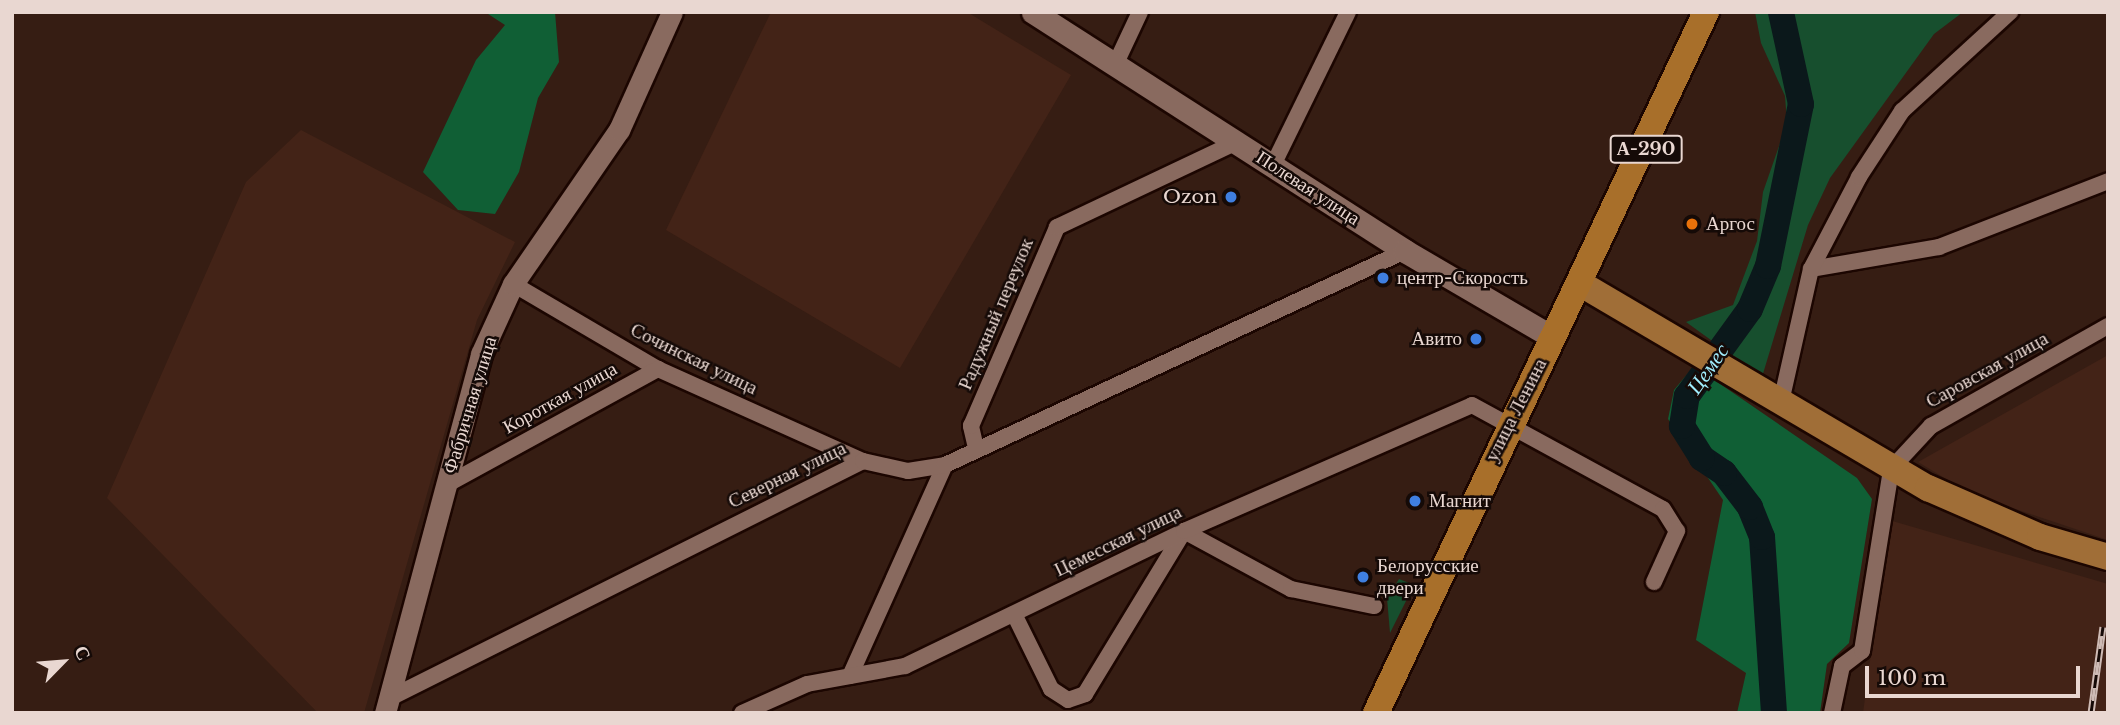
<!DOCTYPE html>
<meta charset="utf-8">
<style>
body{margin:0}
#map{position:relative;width:2120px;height:725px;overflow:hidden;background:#361d13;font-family:"Libre Baskerville",serif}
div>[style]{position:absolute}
.built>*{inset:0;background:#432317}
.green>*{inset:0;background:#174f2e}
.forest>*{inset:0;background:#105f35}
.river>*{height:26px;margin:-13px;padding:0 13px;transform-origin:13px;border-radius:13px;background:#0b181b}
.roads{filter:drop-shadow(2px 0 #1c0601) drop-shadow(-2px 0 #1c0601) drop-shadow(0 2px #1c0601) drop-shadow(0 -2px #1c0601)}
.minor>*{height:16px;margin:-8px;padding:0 8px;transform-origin:8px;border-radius:8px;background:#896a5f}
.tertiary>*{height:21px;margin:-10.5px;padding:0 10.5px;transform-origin:10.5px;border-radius:10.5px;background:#896a5f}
.secondary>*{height:23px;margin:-11.5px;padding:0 11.5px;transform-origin:11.5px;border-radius:11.5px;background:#896a5f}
.primary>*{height:26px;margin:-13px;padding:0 13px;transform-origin:13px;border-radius:13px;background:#a06e37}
.trunk>*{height:26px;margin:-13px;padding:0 13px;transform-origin:13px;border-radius:13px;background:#a86f2a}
.rail>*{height:7px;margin-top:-3.5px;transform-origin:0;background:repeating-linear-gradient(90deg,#150a07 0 13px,#cebbb5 0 26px);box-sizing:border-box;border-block:2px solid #cebbb5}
.dots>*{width:19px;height:19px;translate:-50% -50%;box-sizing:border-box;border:4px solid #150a07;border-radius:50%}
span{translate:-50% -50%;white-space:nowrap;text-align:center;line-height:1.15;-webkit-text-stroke:5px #150a07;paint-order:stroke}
.shield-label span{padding:2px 5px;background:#150a07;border:2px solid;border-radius:5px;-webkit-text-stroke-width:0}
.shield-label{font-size:18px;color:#e9d7d1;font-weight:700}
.street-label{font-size:19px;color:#e9d7d1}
.poi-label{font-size:19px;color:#e9d7d1}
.right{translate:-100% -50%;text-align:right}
.left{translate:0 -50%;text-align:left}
.water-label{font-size:21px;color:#a1edfe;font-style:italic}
.frame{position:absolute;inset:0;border:14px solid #e9d7d1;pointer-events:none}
.north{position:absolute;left:28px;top:627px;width:70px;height:70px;-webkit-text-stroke:5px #150a07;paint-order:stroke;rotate:65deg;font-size:19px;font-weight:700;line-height:28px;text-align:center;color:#e9d7d1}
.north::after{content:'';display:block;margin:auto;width:24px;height:32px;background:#e9d7d1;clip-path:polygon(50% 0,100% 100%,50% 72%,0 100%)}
.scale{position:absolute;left:1865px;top:666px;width:215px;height:32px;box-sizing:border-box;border:4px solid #e9d7d1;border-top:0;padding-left:9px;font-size:21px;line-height:24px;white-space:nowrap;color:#e9d7d1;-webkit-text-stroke:5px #150a07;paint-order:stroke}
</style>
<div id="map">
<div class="built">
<i style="clip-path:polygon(771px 12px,967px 12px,1071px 75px,900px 368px,666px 230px)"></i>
<i style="clip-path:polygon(301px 130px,515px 242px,477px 320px,364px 713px,318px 713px,107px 498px,246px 182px)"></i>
<i style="clip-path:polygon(2108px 355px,2108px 540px,1971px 494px,1918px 462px)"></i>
<i style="clip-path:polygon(1889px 520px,2108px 584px,2108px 713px,1863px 713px)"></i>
</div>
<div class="green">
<i style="clip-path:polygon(1755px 12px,1963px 12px,1934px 34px,1830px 178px,1808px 225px,1762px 377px,1686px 322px,1733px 305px,1757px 241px,1763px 192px,1787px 123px,1785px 96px,1761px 43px)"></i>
<i style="clip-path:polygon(1399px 579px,1414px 585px,1390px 633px,1387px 598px)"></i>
</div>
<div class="forest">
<i style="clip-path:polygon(485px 12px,555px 12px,559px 62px,538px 98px,519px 172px,495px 214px,458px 210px,423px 172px,476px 60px,505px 25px)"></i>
<i style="clip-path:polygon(1694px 366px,1857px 478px,1872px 499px,1849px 643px,1827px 664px,1820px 713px,1737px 713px,1746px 673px,1696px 640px,1723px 500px,1668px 419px,1674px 390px)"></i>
</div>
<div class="river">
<i style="left:1774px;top:713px;width:176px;rotate:-93.9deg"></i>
<i style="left:1762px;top:537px;width:32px;rotate:-112deg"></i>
<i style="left:1750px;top:507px;width:43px;rotate:-127.4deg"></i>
<i style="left:1724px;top:473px;width:27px;rotate:-146deg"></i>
<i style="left:1702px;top:458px;width:38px;rotate:-122deg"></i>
<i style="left:1682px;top:426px;width:30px;rotate:-81deg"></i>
<i style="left:1687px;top:396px;width:107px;rotate:-54.1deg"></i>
<i style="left:1750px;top:309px;width:47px;rotate:-67.3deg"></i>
<i style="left:1768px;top:266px;width:165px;rotate:-78.5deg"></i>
<i style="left:1801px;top:104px;width:94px;rotate:-102.3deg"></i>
</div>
<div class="roads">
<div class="minor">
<i style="left:1116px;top:63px;width:56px;rotate:-64.8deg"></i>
<i style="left:1273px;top:165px;width:170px;rotate:-63.9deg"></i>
<i style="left:1811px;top:269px;width:130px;rotate:-9.8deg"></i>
<i style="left:1939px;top:247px;width:181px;rotate:-21.3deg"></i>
<i style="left:513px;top:284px;width:168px;rotate:30.4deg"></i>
<i style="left:658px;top:369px;width:225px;rotate:24.2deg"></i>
<i style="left:1781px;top:402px;width:136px;rotate:-77.3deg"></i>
<i style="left:1811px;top:269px;width:104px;rotate:-62.4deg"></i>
<i style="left:1859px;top:177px;width:79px;rotate:-56.9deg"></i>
<i style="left:1902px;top:111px;width:147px;rotate:-42.5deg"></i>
<i style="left:976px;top:448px;width:23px;rotate:-103deg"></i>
<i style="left:971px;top:426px;width:217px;rotate:-66.6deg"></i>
<i style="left:1057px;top:227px;width:199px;rotate:-25.3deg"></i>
<i style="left:446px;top:485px;width:242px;rotate:-28.7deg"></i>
<i style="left:1015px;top:616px;width:81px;rotate:63.7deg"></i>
<i style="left:1051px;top:689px;width:20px;rotate:33deg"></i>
<i style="left:1068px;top:700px;width:18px;rotate:-19deg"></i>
<i style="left:1085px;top:694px;width:191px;rotate:-58.7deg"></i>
<i style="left:1184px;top:531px;width:122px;rotate:28.5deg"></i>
<i style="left:1291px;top:589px;width:85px;rotate:11.6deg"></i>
<i style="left:850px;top:676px;width:231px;rotate:-65.8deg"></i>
<i style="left:388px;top:699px;width:531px;rotate:-26.61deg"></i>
<i style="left:863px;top:461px;width:46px;rotate:12.5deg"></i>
<i style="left:908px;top:471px;width:37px;rotate:-9deg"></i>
<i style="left:945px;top:465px;width:507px;rotate:-24.95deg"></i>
<i style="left:742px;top:713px;width:71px;rotate:-24deg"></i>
<i style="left:807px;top:684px;width:100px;rotate:-10.4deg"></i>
<i style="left:905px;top:666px;width:310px;rotate:-25.8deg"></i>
<i style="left:1184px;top:531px;width:314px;rotate:-23.6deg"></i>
<i style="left:1472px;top:405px;width:217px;rotate:28.6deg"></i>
<i style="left:1663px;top:509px;width:26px;rotate:58deg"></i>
<i style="left:1677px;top:531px;width:56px;rotate:114.3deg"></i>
<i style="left:1832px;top:713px;width:48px;rotate:-78deg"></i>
<i style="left:1842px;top:666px;width:25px;rotate:-37deg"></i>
<i style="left:1862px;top:651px;width:184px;rotate:-80.9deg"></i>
<i style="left:1891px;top:469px;width:59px;rotate:-47.1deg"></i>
<i style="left:1931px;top:426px;width:203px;rotate:-29.5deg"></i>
</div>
<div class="tertiary">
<i style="left:385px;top:713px;width:372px;rotate:-75deg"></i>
<i style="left:481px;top:354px;width:77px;rotate:-65.4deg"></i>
<i style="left:513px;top:284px;width:187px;rotate:-55.5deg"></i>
<i style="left:619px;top:130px;width:129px;rotate:-65.8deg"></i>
</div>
<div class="secondary">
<i style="left:1033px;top:12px;width:442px;rotate:32.7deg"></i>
<i style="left:1405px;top:251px;width:170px;rotate:30.3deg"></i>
</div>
<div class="primary">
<i style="left:1581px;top:284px;width:403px;rotate:30.5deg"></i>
<i style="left:1928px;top:488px;width:122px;rotate:23.6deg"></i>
<i style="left:2040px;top:537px;width:71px;rotate:16.4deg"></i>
</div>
<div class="trunk">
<i style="left:1376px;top:713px;width:775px;rotate:-64.79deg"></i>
</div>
</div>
<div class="rail">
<i style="left:2091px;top:713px;width:87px;rotate:-82.1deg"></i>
</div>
<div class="dots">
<i style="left:1231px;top:197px;background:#3f7fe0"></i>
<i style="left:1692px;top:224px;background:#e8710a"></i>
<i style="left:1383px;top:278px;background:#3f7fe0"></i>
<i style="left:1476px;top:339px;background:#3f7fe0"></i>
<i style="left:1415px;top:501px;background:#3f7fe0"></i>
<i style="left:1363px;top:577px;background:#3f7fe0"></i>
</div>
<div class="shield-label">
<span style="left:1646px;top:149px">А-290</span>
</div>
<div class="street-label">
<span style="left:1308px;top:188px;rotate:33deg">Полевая улица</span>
<span style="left:996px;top:314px;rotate:-67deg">Радужный переулок</span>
<span style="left:694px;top:359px;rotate:26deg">Сочинская улица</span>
<span style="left:1987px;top:370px;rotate:-29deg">Саровская улица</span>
<span style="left:560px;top:398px;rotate:-29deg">Короткая улица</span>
<span style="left:470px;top:405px;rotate:-73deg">Фабричная улица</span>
<span style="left:1516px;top:410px;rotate:-63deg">улица Ленина</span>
<span style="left:787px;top:475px;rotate:-26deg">Северная улица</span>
<span style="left:1118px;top:541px;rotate:-26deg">Цемесская улица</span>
</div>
<div class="poi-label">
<span class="right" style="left:1217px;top:197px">Ozon</span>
<span class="left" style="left:1706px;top:224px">Аргос</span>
<span class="left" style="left:1397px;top:278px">центр-Скорость</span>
<span class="right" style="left:1462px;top:339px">Авито</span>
<span class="left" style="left:1429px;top:501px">Магнит</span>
<span class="left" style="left:1377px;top:577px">Белорусские<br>двери</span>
</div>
<div class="water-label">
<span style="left:1708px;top:369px;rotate:-55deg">Цемес</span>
</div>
<div class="frame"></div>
<div class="north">С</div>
<div class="scale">100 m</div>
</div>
